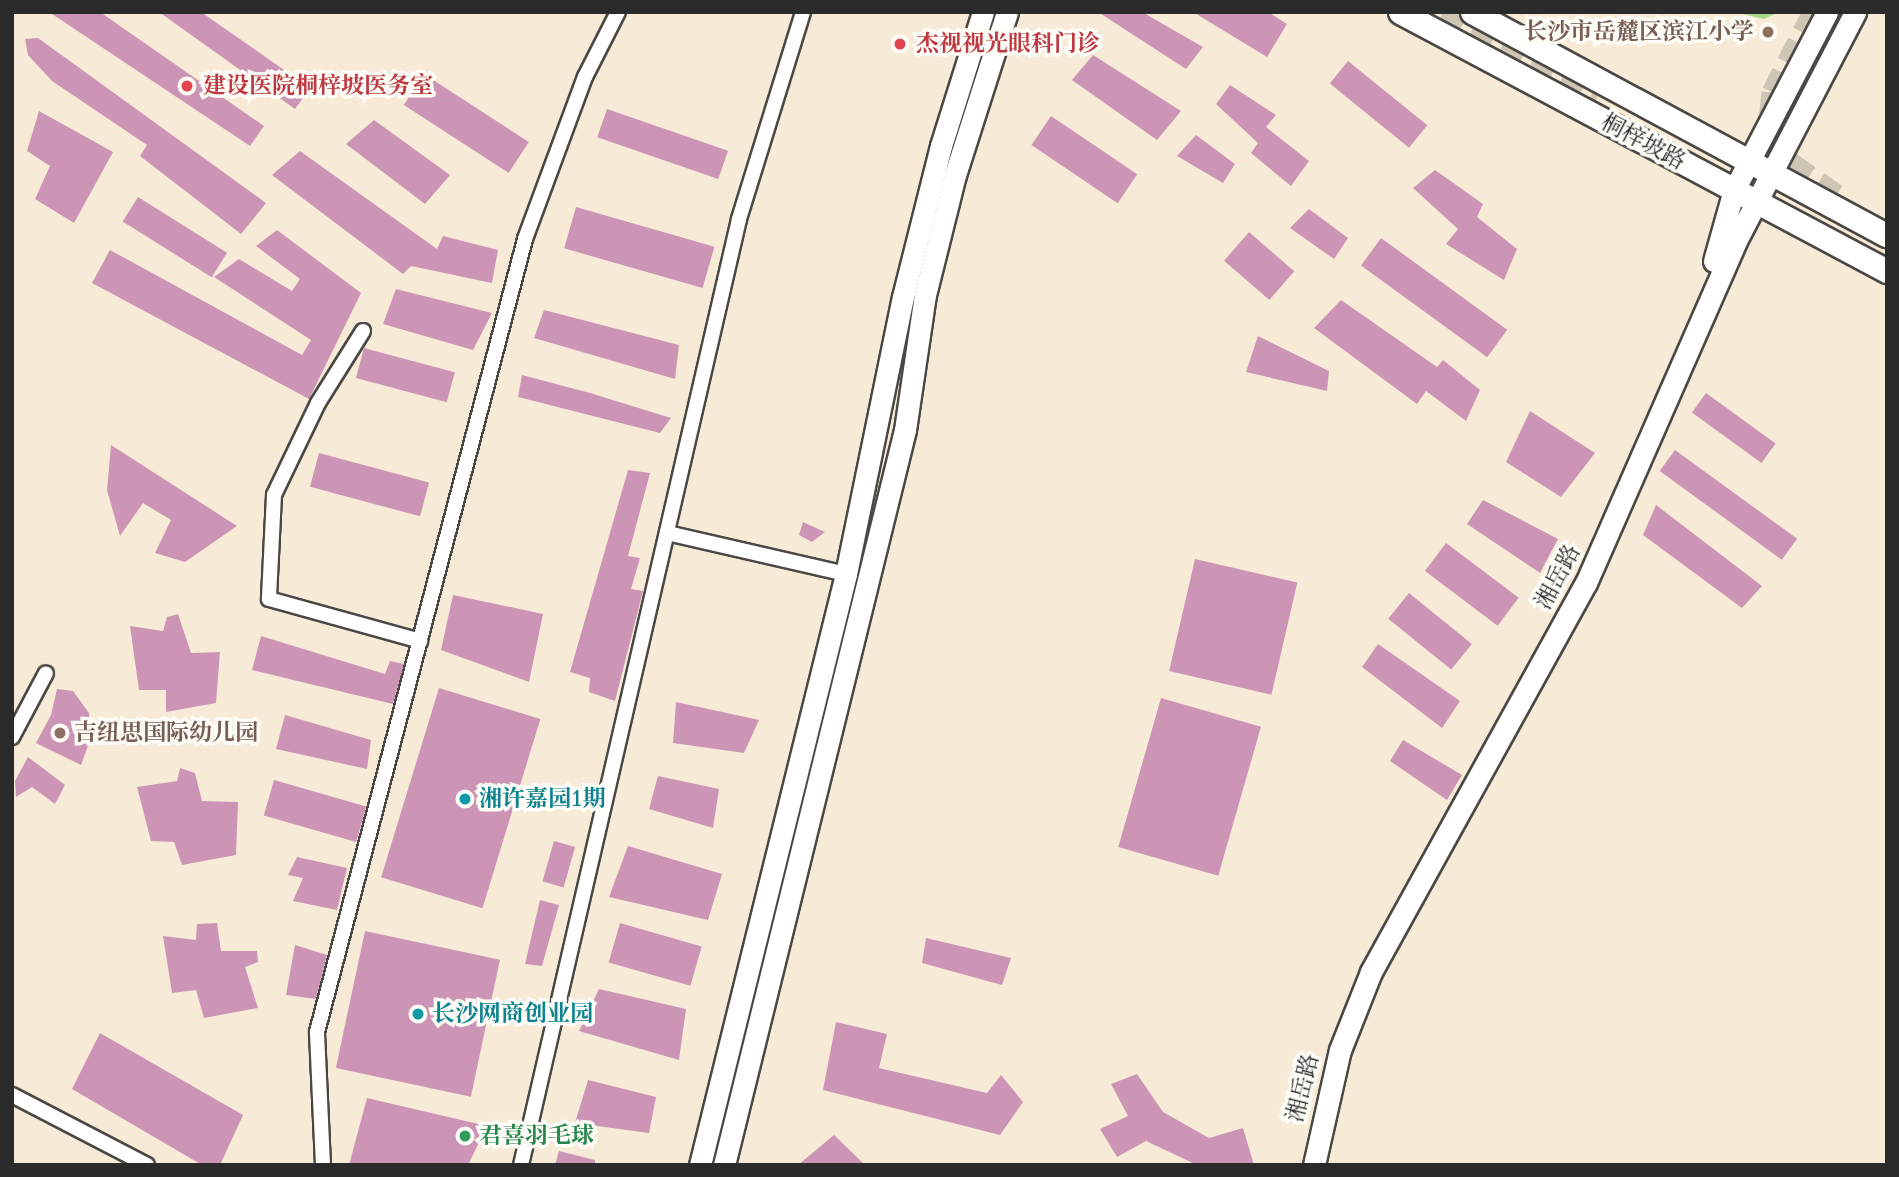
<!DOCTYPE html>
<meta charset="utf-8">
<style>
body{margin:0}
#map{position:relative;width:1899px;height:1177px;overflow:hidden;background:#f7ebd8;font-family:Cardo,"Noto Serif SC",serif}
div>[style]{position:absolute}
.green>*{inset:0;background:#a5d988}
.building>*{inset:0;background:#cd95b5;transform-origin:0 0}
.primary-tunnel>*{height:23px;margin-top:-11.5px;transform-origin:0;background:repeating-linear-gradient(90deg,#cec5b5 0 23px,transparent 0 34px)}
.roads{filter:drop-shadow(2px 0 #4a4845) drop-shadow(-2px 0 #4a4845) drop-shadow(0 2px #4a4845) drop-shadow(0 -2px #4a4845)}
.street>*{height:14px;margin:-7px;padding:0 7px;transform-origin:7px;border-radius:7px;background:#fff}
.secondary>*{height:21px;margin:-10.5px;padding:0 10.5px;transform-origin:10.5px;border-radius:10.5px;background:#fff}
.primary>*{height:23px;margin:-11.5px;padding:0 11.5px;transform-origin:11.5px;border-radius:11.5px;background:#fff}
.dots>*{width:19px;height:19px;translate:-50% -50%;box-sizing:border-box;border:4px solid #fdfcf7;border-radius:50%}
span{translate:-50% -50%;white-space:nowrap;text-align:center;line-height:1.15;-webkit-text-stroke:7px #fdfcf7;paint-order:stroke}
.education-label{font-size:23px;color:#785e54;font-weight:700}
.right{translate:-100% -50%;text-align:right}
.left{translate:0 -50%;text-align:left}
.health-label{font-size:23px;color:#be3a42;font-weight:700}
.street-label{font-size:23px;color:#2b2b2b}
.culture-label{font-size:23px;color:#0d838f;font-weight:700}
.leisure-label{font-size:23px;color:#27864d;font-weight:700}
.frame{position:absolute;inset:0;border:14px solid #2b2b2b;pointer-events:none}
</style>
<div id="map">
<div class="green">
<i style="clip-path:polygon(1734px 12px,1779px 12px,1764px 19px)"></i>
</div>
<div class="building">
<i style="clip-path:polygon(49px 12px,100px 12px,264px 126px,250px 146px)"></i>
<i style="clip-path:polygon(159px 12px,201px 12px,310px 88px,295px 109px)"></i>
<i style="clip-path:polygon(1098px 12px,1142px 12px,1203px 47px,1186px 69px)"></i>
<i style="clip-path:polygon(1193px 12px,1268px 12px,1287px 24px,1267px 57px)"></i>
<i style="clip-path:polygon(38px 38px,266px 203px,241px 234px,140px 156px,147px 145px,52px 81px,28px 55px,25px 39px)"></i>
<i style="clip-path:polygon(1093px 55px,1181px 111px,1157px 140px,1072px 80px)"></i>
<i style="left:1348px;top:61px;width:102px;height:29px;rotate:39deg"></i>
<i style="left:424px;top:74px;width:125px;height:37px;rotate:33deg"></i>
<i style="clip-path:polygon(1230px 85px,1276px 115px,1266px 127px,1309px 161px,1291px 186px,1251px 153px,1258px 143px,1216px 104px)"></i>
<i style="left:607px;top:109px;width:128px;height:30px;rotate:19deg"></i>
<i style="clip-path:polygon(39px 111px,113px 152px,74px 223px,35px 199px,50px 166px,27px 151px)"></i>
<i style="left:1051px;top:116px;width:104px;height:35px;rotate:34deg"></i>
<i style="clip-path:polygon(374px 120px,450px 175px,425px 204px,346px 144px)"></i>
<i style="clip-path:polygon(1196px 135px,1235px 164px,1223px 183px,1177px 156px)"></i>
<i style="clip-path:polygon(300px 151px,437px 249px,443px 236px,498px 250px,492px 283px,411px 266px,403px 274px,272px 175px)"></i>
<i style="clip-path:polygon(1435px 170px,1483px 204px,1477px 217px,1517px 249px,1504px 280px,1446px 244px,1458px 229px,1413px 188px)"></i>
<i style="left:138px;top:197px;width:105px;height:29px;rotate:32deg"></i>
<i style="left:576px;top:207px;width:144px;height:43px;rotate:16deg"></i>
<i style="clip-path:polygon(1309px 209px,1348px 238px,1334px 259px,1290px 228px)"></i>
<i style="clip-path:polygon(277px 230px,361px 293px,309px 399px,92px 283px,110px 250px,302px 355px,311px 340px,214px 277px,239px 259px,292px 291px,300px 279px,256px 246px)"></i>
<i style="left:1249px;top:232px;width:60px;height:38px;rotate:41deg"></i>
<i style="left:1381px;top:238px;width:156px;height:34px;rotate:36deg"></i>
<i style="clip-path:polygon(396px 289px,492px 313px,473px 350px,383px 324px)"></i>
<i style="clip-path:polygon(1341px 300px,1437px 367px,1443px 360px,1480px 390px,1466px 421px,1426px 391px,1417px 404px,1314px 328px)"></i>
<i style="clip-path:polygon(544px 310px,679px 345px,675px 379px,534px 338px)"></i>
<i style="clip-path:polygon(1258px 336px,1329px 371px,1327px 391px,1246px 372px)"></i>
<i style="left:364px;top:348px;width:94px;height:31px;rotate:15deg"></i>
<i style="clip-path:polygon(522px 375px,590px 393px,671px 418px,660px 433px,518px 397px)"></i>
<i style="left:1706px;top:393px;width:86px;height:24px;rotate:36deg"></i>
<i style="clip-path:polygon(1530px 411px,1595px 453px,1561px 497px,1506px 462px)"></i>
<i style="clip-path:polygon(111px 445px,237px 526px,185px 562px,155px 553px,171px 520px,143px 503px,120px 536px,107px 490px)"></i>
<i style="left:1675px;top:450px;width:151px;height:26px;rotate:36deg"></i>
<i style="left:319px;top:453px;width:114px;height:35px;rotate:15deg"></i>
<i style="clip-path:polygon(628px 470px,650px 473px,628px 556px,640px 558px,631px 589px,643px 591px,615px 701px,589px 692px,590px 678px,570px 672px)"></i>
<i style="clip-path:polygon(1483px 500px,1558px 539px,1540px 573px,1467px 524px)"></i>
<i style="clip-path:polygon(1656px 505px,1762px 586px,1742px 608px,1643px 535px)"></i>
<i style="clip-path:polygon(803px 522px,825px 532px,812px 542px,799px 535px)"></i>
<i style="left:1446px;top:543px;width:91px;height:35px;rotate:37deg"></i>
<i style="left:1195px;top:559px;width:105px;height:115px;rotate:13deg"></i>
<i style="left:1409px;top:593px;width:81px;height:33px;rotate:39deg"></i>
<i style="clip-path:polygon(453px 595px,543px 614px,529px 682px,441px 650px)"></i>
<i style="clip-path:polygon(178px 614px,191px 653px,220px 652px,216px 703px,166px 712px,166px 690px,139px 690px,130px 626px,163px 631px,167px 617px)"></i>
<i style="clip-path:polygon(261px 636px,385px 674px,390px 661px,404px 664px,393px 704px,252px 670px)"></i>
<i style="clip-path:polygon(1378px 644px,1460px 701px,1442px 728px,1362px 667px)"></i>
<i style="left:439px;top:688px;width:106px;height:198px;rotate:17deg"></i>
<i style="clip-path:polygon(57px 689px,73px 691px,89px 713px,89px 743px,81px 765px,36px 743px,51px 715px)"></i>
<i style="left:1161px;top:698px;width:104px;height:155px;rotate:16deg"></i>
<i style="clip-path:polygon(676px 702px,759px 720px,744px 753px,673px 743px)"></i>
<i style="clip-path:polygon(285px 715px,371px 740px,367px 769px,276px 749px)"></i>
<i style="clip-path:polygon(1403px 740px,1462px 775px,1447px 800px,1390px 761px)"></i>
<i style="clip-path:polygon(28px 757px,65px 785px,55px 804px,32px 787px,16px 797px,15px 781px)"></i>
<i style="clip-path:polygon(180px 768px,195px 773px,202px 801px,238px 802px,236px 855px,182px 865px,174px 842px,151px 841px,137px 787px,177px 781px)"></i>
<i style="clip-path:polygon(658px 776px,719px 789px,713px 828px,649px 809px)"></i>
<i style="left:274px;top:780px;width:96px;height:37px;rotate:16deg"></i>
<i style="left:554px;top:841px;width:22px;height:42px;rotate:16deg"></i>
<i style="clip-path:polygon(628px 846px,722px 874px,708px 920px,609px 897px)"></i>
<i style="clip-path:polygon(297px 857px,347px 868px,337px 910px,293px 901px,303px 878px,288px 875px)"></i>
<i style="clip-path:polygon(540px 900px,559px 905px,542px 966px,525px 964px)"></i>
<i style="clip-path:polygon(217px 923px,221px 951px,257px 951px,258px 962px,245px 967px,258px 1008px,204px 1018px,196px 990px,172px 993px,163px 936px,196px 940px,197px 924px)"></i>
<i style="left:620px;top:923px;width:85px;height:41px;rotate:16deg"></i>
<i style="left:365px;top:931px;width:138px;height:140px;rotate:12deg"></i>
<i style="clip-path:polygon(926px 938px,1011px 958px,1002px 985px,922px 963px)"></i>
<i style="clip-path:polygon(295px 945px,327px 955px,316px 999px,286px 995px)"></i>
<i style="clip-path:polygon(599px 989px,686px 1009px,679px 1060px,579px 1031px)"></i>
<i style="clip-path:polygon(836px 1022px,887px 1034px,879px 1068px,987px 1093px,1001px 1075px,1023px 1102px,1000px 1135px,823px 1090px)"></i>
<i style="clip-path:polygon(100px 1033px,243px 1115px,220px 1165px,202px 1165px,72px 1089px)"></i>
<i style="clip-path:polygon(1137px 1074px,1163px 1112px,1209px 1138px,1243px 1128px,1254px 1165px,1197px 1165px,1146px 1141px,1117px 1157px,1100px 1129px,1128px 1116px,1111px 1084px)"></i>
<i style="clip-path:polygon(588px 1080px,656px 1097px,649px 1133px,575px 1123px)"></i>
<i style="clip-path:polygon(367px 1098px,487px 1126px,468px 1165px,349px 1165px)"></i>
<i style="clip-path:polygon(834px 1135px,865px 1165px,798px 1165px)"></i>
<i style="clip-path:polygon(559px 1151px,595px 1160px,595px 1165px,555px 1165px)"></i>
</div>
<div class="primary-tunnel">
<i style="left:1443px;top:12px;width:176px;rotate:27.4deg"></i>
<i style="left:1814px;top:12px;width:90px;rotate:117.1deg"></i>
<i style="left:1773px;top:92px;width:39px;rotate:96deg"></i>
<i style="left:1769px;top:131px;width:38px;rotate:57deg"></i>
<i style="left:1790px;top:163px;width:56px;rotate:34.8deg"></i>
</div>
<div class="roads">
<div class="street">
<i style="left:363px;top:331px;width:85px;rotate:122deg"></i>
<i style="left:318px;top:403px;width:102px;rotate:115.6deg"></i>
<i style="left:274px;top:495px;width:104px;rotate:92.8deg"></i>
<i style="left:269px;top:599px;width:157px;rotate:15.5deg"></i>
<i style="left:667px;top:533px;width:184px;rotate:12.9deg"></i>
<i style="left:12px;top:737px;width:72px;rotate:-62deg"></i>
<i style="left:12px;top:1095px;width:152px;rotate:27.4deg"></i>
<i style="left:323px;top:1165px;width:133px;rotate:-92.6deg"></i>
<i style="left:317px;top:1032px;width:820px;rotate:-75.3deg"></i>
<i style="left:525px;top:239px;width:173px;rotate:-69.7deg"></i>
<i style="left:585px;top:77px;width:73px;rotate:-63.1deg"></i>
<i style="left:521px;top:1165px;width:971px;rotate:-77.02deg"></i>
<i style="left:739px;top:219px;width:217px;rotate:-72.8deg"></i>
</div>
<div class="secondary">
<i style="left:1714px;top:261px;width:74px;rotate:-74.3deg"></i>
<i style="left:1734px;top:190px;width:201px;rotate:-62.4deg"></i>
<i style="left:700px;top:1165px;width:609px;rotate:-76.12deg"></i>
<i style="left:846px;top:574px;width:283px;rotate:-78.4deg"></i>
<i style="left:903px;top:297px;width:156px;rotate:-75.9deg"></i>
<i style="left:941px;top:146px;width:140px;rotate:-72.6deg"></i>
<i style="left:724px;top:1165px;width:757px;rotate:-76.17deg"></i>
<i style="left:905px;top:430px;width:136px;rotate:-81.6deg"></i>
<i style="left:925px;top:295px;width:124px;rotate:-76deg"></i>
<i style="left:955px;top:175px;width:171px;rotate:-72.3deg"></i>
<i style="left:1314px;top:1165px;width:118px;rotate:-77.3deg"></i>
<i style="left:1340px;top:1050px;width:84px;rotate:-68.3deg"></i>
<i style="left:1371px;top:972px;width:444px;rotate:-61.1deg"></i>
<i style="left:1586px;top:583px;width:373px;rotate:-66.3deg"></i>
<i style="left:1736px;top:241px;width:258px;rotate:-62.5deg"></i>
</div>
<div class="primary">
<i style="left:1400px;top:12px;width:552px;rotate:28.01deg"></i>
<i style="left:1472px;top:12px;width:471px;rotate:28.3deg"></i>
</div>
</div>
<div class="dots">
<i style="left:1768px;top:32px;background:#8d6e63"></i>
<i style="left:900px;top:44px;background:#e0444e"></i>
<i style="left:187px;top:86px;background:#e0444e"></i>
<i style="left:60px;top:733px;background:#8d6e63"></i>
<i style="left:465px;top:799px;background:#0f9aa8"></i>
<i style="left:418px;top:1014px;background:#0f9aa8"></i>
<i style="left:465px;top:1136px;background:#2e9e5b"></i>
</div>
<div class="education-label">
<span class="right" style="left:1754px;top:32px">长沙市岳麓区滨江小学</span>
<span class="left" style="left:74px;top:733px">吉纽思国际幼儿园</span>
</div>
<div class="health-label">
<span class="left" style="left:916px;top:44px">杰视视光眼科门诊</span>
<span class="left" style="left:203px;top:86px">建设医院桐梓坡医务室</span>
</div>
<div class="street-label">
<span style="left:1643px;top:142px;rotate:28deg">桐梓坡路</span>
<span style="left:1558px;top:577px;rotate:-62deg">湘岳路</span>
<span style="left:1303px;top:1088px;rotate:-76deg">湘岳路</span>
</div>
<div class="culture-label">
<span class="left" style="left:479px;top:799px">湘许嘉园1期</span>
<span class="left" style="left:432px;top:1014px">长沙网商创业园</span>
</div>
<div class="leisure-label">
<span class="left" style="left:479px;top:1136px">君喜羽毛球</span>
</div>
<div class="frame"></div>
</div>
